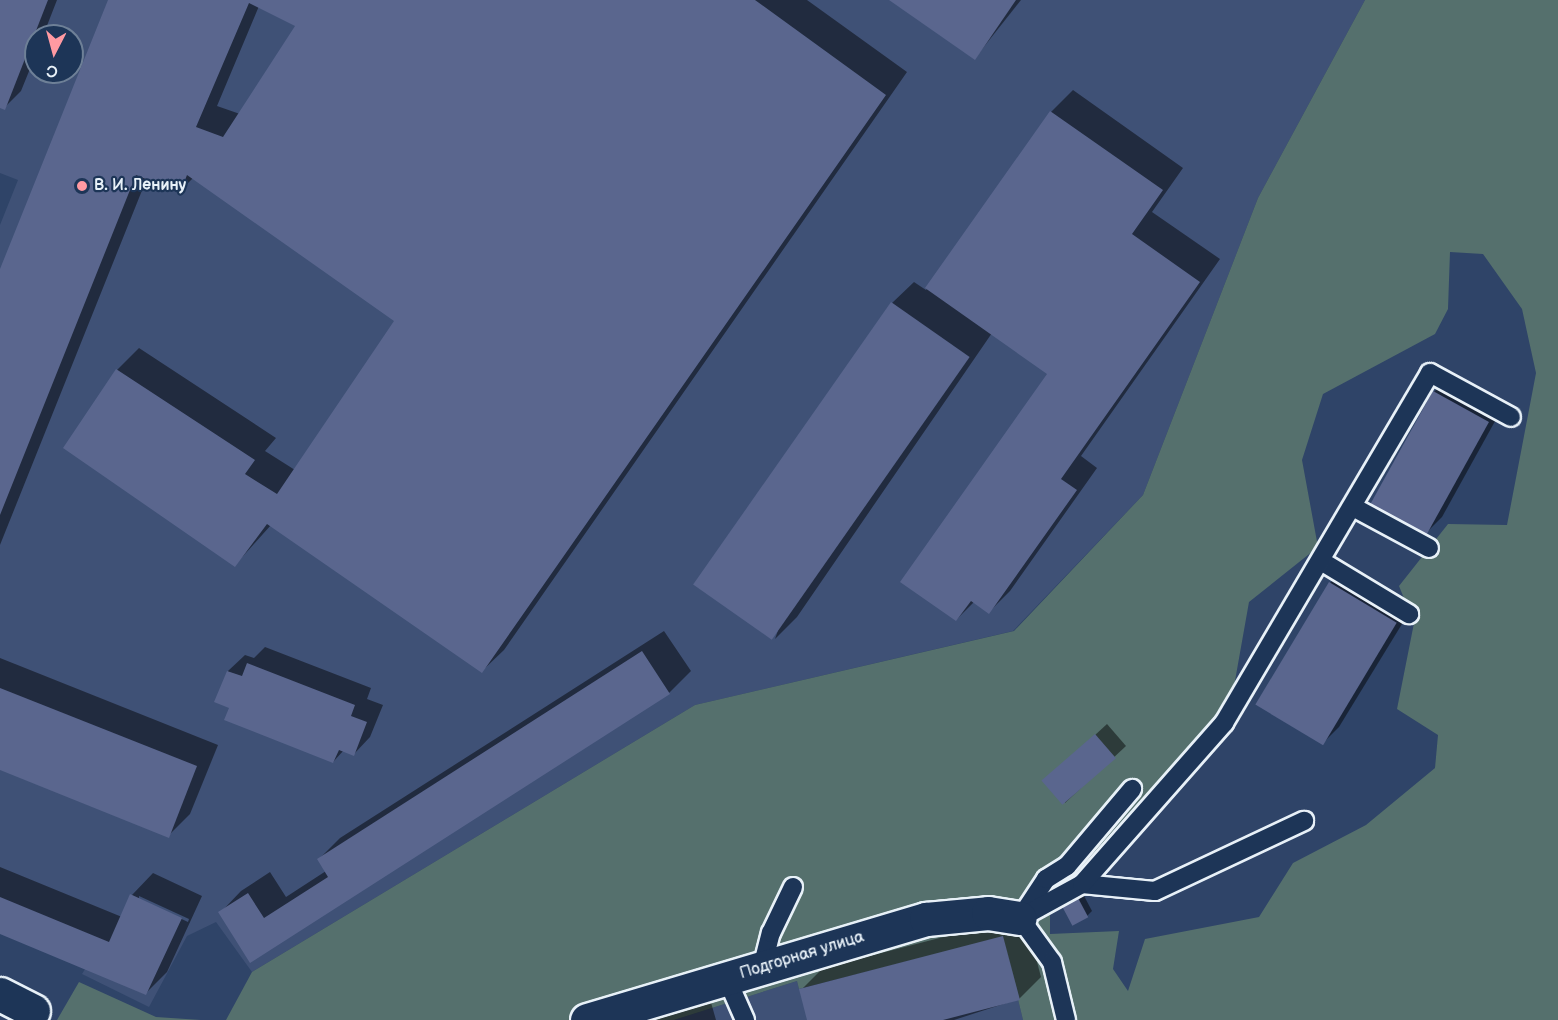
<!DOCTYPE html>
<meta charset="utf-8">
<style>
body{margin:0}
#map{position:relative;width:1558px;height:1020px;overflow:hidden;background:#2f4468;font-family:"Balsamiq Sans",sans-serif}
div>[style]{position:absolute}
.built>*{inset:0;background:#3f5176}
.green>*{inset:0;background:#55706d}
.shadow>*{inset:0;background:#0007}
.building>*{inset:0;background:#5a668e;transform-origin:0 0}
.roads{filter:drop-shadow(2px 0 #e8f1f8) drop-shadow(-2px 0 #e8f1f8) drop-shadow(0 2px #e8f1f8) drop-shadow(0 -2px #e8f1f8)}
.lane>*{height:18px;margin:-9px;padding:0 9px;transform-origin:9px;border-radius:9px;background:#1d3557}
.street>*{height:33px;margin:-16.5px;padding:0 16.5px;transform-origin:16.5px;border-radius:16.5px;background:#1d3557}
.dots>*{width:16px;height:16px;translate:-50% -50%;box-sizing:border-box;border:3px solid #1d3557;border-radius:50%}
span{translate:-50% -50%;white-space:nowrap;text-align:center;line-height:1.15;-webkit-text-stroke:4.5px #1d3557;paint-order:stroke}
.poi-label{font-size:16px;color:#e8f1f8;font-weight:700}
.left{translate:0 -50%;text-align:left}
.street-label{font-size:16px;color:#e8f1f8}
.north{position:absolute;left:24px;top:24px;width:60px;height:60px;box-sizing:border-box;background:#1d3557;border:2px solid #6e8097;border-radius:50%;rotate:186deg;font-size:16px;font-weight:700;line-height:24px;text-align:center;color:#e8f1f8}
.north::after{content:'';display:block;margin:auto;width:21px;height:27px;background:#ff9aa2;clip-path:polygon(50% 0,100% 100%,50% 72%,0 100%)}
</style>
<div id="map">
<div class="built">
<i style="clip-path:polygon(evenodd,0 0,1365px 0,1258px 198px,1143px 495px,1013px 631px,695px 705px,252px 972px,216px 922px,187px 936px,149px 1007px,82px 974px,98px 949px,0 904px,0 225px,18px 180px,0 173px,0 0,36px 36px,72px 36px,72px 72px,36px 72px,36px 36px)"></i>
<i style="clip-path:polygon(1003px 936px,1023px 1020px,674px 1020px,797px 981px,799px 989px)"></i>
</div>
<div class="green">
<i style="clip-path:polygon(evenodd,1365px 0,1558px 0,1558px 1020px,1023px 1020px,1003px 937px,799px 989px,797px 981px,674px 1020px,226px 1020px,252px 972px,695px 705px,1014px 631px,1143px 495px,1258px 198px,1365px 0,1450px 252px,1483px 254px,1522px 309px,1536px 373px,1507px 525px,1448px 524px,1399px 586px,1414px 623px,1397px 709px,1438px 735px,1435px 768px,1366px 825px,1293px 863px,1259px 917px,1145px 939px,1128px 991px,1113px 969px,1119px 931px,1050px 934px,1050px 900px,1172px 785px,1230px 709px,1249px 602px,1318px 547px,1302px 460px,1323px 394px,1435px 334px,1448px 309px,1450px 252px)"></i>
<i style="clip-path:polygon(79px 982px,156px 1017px,201px 1020px,57px 1020px)"></i>
</div>
<div class="shadow">
<i style="clip-path:polygon(0 0,57px 0,43px 36px,36px 36px,36px 54px,21px 91px,4px 108px,0 106px)"></i>
<i style="clip-path:polygon(evenodd,109px 0,807px 0,907px 72px,504px 650px,482px 671px,271px 525px,235px 565px,117px 370px,139px 348px,276px 438px,265px 451px,295px 470px,396px 321px,193px 178px,180px 191px,147px 178px,0 545px,0 273px,109px 0,259px 6px,297px 25px,240px 114px,217px 106px,259px 6px)"></i>
<i style="clip-path:polygon(892px 0,1021px 0,975px 58px)"></i>
<i style="clip-path:polygon(1073px 90px,1183px 168px,1152px 212px,1220px 259px,1081px 456px,1097px 468px,1010px 591px,989px 612px,974px 602px,956px 620px,1049px 373px,992px 333px,797px 617px,775px 639px,892px 303px,914px 282px,926px 290px,1051px 112px)"></i>
<i style="clip-path:polygon(1451px 375px,1504px 405px,1442px 517px,1425px 534px,1434px 392px)"></i>
<i style="clip-path:polygon(1347px 566px,1413px 606px,1339px 727px,1323px 743px,1330px 583px)"></i>
<i style="clip-path:polygon(664px 631px,691px 671px,669px 693px,251px 961px,220px 913px,241px 891px,270px 872px,286px 897px,326px 871px,319px 859px,340px 838px)"></i>
<i style="clip-path:polygon(265px 647px,371px 688px,367px 699px,383px 705px,370px 737px,354px 754px,344px 750px,333px 762px,231px 707px,228px 671px,245px 655px,254px 658px)"></i>
<i style="clip-path:polygon(0 658px,218px 745px,190px 814px,168px 836px,0 769px)"></i>
<i style="clip-path:polygon(1107px 724px,1126px 746px,1065px 803px,1056px 771px)"></i>
<i style="clip-path:polygon(evenodd,0 867px,122px 917px,132px 895px,153px 873px,202px 896px,167px 972px,145px 994px,0 932px,0 867px,139px 896px,189px 919px,188px 922px,139px 899px,139px 896px)"></i>
<i style="clip-path:polygon(1082px 892px,1092px 911px,1087px 916px,1068px 900px)"></i>
<i style="clip-path:polygon(1025px 916px,1041px 977px,1019px 999px,954px 1020px,809px 1020px,801px 990px,823px 968px)"></i>
<i style="clip-path:polygon(710px 999px,716px 1020px,621px 1020px)"></i>
</div>
<div class="building">
<i style="clip-path:polygon(0 0,48px 0,5px 110px,0 108px)"></i>
<i style="clip-path:polygon(evenodd,108px 0,755px 0,886px 95px,482px 673px,267px 524px,235px 567px,63px 448px,116px 369px,255px 460px,245px 474px,277px 494px,394px 321px,187px 175px,180px 193px,136px 175px,0 515px,0 269px,108px 0,249px 3px,295px 26px,223px 137px,196px 127px,249px 3px)"></i>
<i style="clip-path:polygon(889px 0,1016px 0,975px 60px)"></i>
<i style="clip-path:polygon(1050px 111px,1163px 190px,1132px 234px,1200px 282px,1061px 479px,1077px 490px,989px 614px,971px 601px,956px 621px,900px 582px,1047px 374px,925px 288px)"></i>
<i style="left:891px;top:302px;width:96px;height:345px;rotate:35deg"></i>
<i style="left:1433px;top:391px;width:64px;height:130px;rotate:29deg"></i>
<i style="left:1329px;top:582px;width:79px;height:143px;rotate:31deg"></i>
<i style="clip-path:polygon(642px 651px,670px 694px,250px 963px,218px 912px,248px 893px,264px 918px,328px 877px,317px 859px)"></i>
<i style="clip-path:polygon(247px 663px,355px 705px,351px 716px,367px 722px,354px 756px,339px 750px,333px 763px,224px 720px,229px 708px,214px 702px,227px 671px,242px 676px)"></i>
<i style="clip-path:polygon(0 688px,197px 766px,169px 838px,0 770px)"></i>
<i style="left:1095px;top:734px;width:32px;height:71px;rotate:49deg"></i>
<i style="clip-path:polygon(130px 894px,182px 918px,146px 995px,0 934px,0 897px,109px 942px)"></i>
<i style="left:1077px;top:896px;width:24px;height:18px;rotate:62deg"></i>
<i style="clip-path:polygon(1003px 936px,1020px 1000px,943px 1020px,807px 1020px,799px 989px)"></i>
</div>
<div class="roads">
<div class="lane">
<i style="left:1355px;top:508px;width:84px;rotate:28.4deg"></i>
<i style="left:1321px;top:561px;width:103px;rotate:31.1deg"></i>
<i style="left:1082px;top:884px;width:73px;rotate:5.5deg"></i>
<i style="left:1155px;top:891px;width:165px;rotate:-25.2deg"></i>
<i style="left:1023px;top:914px;width:42px;rotate:-56.7deg"></i>
<i style="left:1046px;top:879px;width:25px;rotate:-32deg"></i>
<i style="left:1067px;top:866px;width:101px;rotate:-49.8deg"></i>
<i style="left:1020px;top:918px;width:71px;rotate:-28.7deg"></i>
<i style="left:1082px;top:884px;width:215px;rotate:-48.6deg"></i>
<i style="left:1224px;top:723px;width:406px;rotate:-59.5deg"></i>
<i style="left:1430px;top:373px;width:92px;rotate:28.5deg"></i>
<i style="left:1020px;top:918px;width:54px;rotate:54deg"></i>
<i style="left:1052px;top:962px;width:60px;rotate:76.4deg"></i>
<i style="left:762px;top:968px;width:36px;rotate:-76deg"></i>
<i style="left:771px;top:933px;width:51px;rotate:-64.4deg"></i>
<i style="left:727px;top:979px;width:45px;rotate:66.3deg"></i>
</div>
<div class="street">
<i style="left:0;top:994px;width:37px;rotate:27deg"></i>
<i style="left:587px;top:1020px;width:354px;rotate:-16.6deg"></i>
<i style="left:926px;top:919px;width:62px;rotate:-5.5deg"></i>
<i style="left:988px;top:913px;width:32px;rotate:9deg"></i>
</div>
</div>
<div class="dots">
<i style="left:82px;top:186px;background:#ff9aa2"></i>
</div>
<div class="poi-label">
<span class="left" style="left:94px;top:186px">В. И. Ленину</span>
</div>
<div class="street-label">
<span style="left:802px;top:956px;rotate:-17deg">Подгорная улица</span>
</div>
<div class="north">С</div>
</div>
